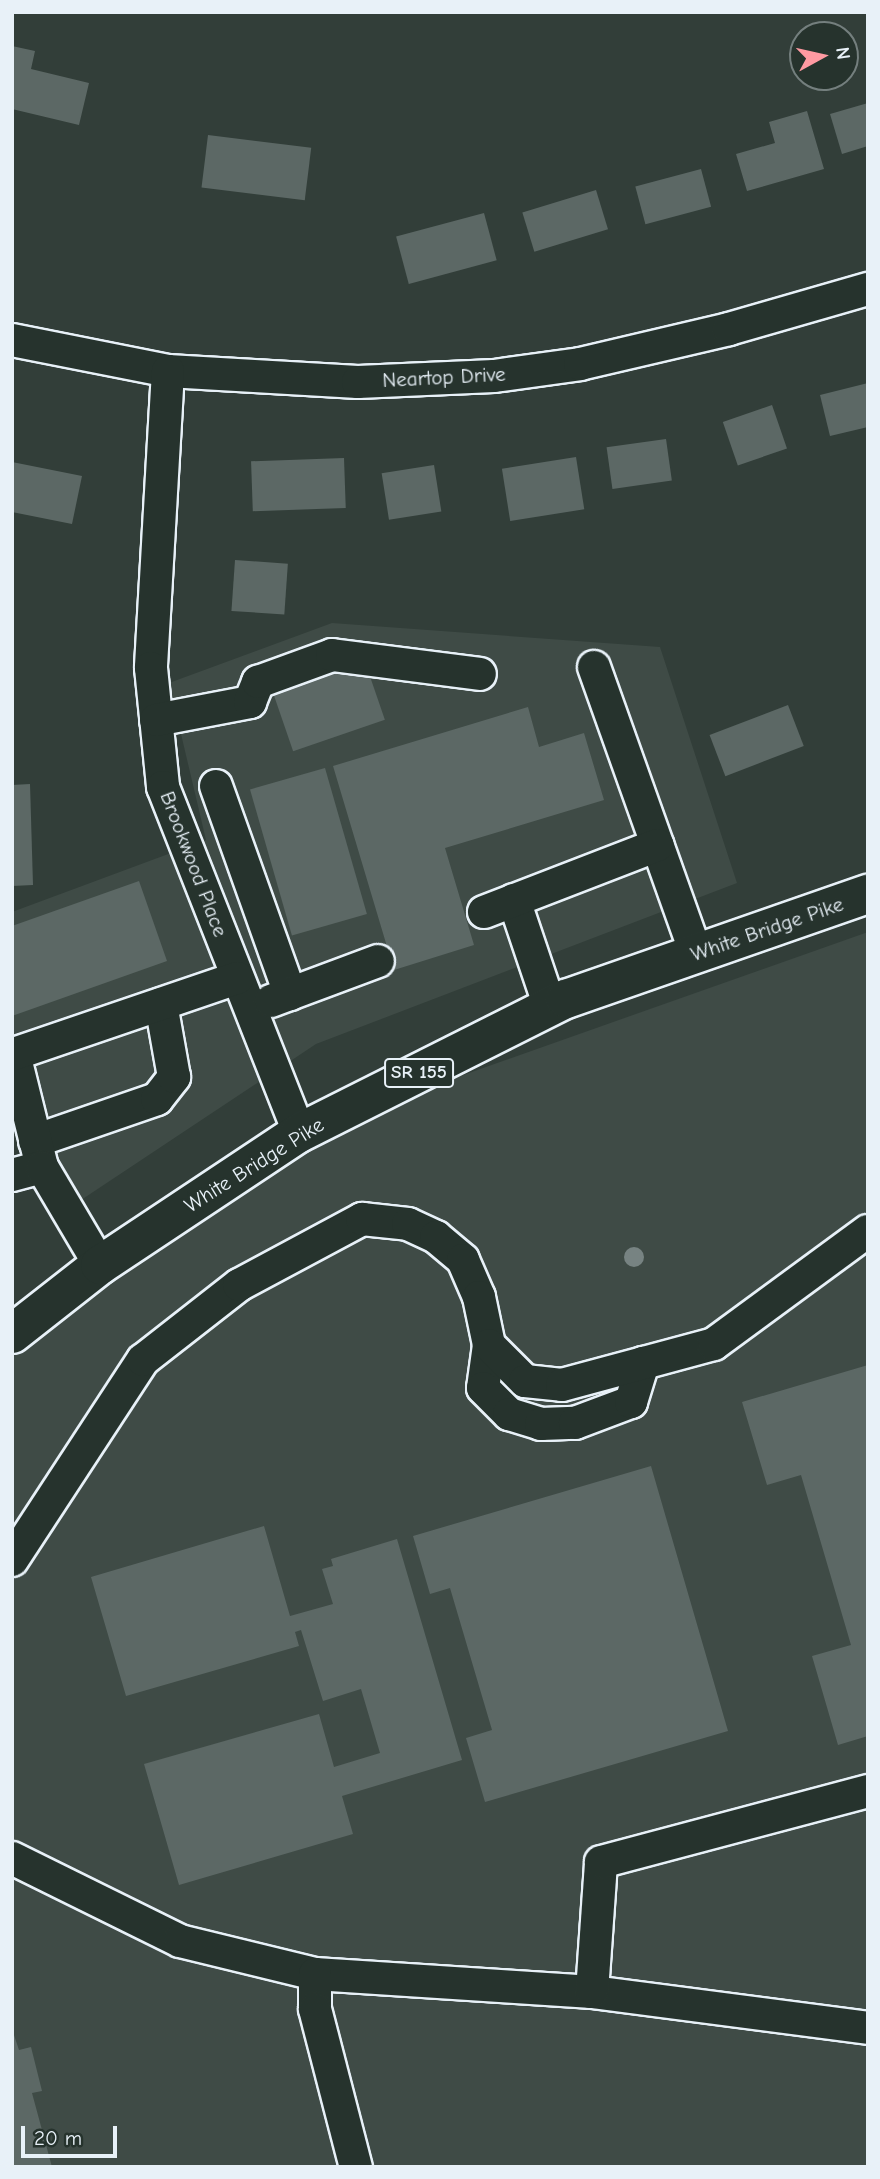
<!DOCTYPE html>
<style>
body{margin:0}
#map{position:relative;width:880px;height:2179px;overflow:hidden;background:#323e39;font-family:"Comic Neue",sans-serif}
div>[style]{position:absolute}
.built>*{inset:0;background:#3f4b46}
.building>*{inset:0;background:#5c6865;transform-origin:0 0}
.roads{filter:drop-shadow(2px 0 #e8f1f8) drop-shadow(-2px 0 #e8f1f8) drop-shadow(0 2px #e8f1f8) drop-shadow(0 -2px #e8f1f8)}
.minor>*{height:32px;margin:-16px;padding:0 16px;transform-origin:16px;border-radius:16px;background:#26332d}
.major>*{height:38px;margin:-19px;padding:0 19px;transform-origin:19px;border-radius:19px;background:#26332d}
.trees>*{width:20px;height:20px;margin:-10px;border-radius:50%;background:#778382}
span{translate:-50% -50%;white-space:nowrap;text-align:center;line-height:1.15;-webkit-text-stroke:5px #26332d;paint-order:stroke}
.shield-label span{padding:2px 5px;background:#26332d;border:2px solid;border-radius:5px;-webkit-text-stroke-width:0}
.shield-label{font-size:19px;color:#e8f1f8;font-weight:700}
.street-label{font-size:21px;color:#e8f1f8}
.frame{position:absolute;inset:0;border:14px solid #e8f1f8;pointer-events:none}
.north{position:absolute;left:789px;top:21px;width:70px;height:70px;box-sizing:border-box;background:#26332d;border:2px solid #747f7e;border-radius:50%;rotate:82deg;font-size:19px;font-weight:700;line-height:28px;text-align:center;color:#e8f1f8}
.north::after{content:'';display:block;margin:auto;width:24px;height:32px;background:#ff9aa2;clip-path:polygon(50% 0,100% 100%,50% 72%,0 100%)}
.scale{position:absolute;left:21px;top:2126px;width:96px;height:32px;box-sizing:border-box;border:4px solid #e8f1f8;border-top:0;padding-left:9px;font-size:21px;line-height:24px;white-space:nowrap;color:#e8f1f8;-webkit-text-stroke:5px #26332d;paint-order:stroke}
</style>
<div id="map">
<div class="built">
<i style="clip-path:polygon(332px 623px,660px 647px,737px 883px,316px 1044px,57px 1216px,12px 1115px,12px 912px,206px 840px,169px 683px)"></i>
<i style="clip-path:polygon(868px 932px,868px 2167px,12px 2167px,12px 1354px,299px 1133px)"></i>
</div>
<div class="building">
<i style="clip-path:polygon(12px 46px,35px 51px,31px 69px,89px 83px,79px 125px,12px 109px)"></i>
<i style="clip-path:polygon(868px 103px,868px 146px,842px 154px,830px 114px)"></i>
<i style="clip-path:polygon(807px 111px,824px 169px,747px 191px,736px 154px,775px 143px,769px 122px)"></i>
<i style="left:208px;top:135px;width:104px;height:53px;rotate:7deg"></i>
<i style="left:701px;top:169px;width:39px;height:68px;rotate:75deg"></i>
<i style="left:596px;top:190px;width:41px;height:77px;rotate:73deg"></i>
<i style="left:484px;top:213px;width:49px;height:91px;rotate:75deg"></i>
<i style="clip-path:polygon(868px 383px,868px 427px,830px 436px,820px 395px)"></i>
<i style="left:772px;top:405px;width:46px;height:52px;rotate:71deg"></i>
<i style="left:666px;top:439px;width:42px;height:60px;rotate:82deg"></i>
<i style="left:576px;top:457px;width:53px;height:75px;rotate:81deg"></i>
<i style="left:344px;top:458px;width:50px;height:93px;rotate:88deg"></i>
<i style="clip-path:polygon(12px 462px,82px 476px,72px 524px,12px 512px)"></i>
<i style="left:434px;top:465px;width:47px;height:53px;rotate:81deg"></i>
<i style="left:235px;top:560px;width:53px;height:51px;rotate:4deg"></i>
<i style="left:365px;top:662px;width:61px;height:97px;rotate:71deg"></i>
<i style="left:788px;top:705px;width:44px;height:84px;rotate:69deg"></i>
<i style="clip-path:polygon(528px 707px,539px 747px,584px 733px,604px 800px,445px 848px,474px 945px,394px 970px,333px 766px)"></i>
<i style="left:325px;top:768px;width:152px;height:78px;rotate:74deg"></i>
<i style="clip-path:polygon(30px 784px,33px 885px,12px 886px,12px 785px)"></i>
<i style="clip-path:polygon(139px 881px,167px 961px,12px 1016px,12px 926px)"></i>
<i style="clip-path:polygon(868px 1365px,868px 1736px,838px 1745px,812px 1656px,851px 1645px,801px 1475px,767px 1485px,742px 1402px)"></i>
<i style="clip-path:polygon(651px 1466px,728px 1731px,485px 1802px,466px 1738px,492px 1730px,450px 1588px,430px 1594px,413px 1536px)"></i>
<i style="clip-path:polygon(264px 1526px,290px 1616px,333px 1604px,322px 1569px,333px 1566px,331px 1559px,397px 1539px,462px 1760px,342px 1796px,353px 1834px,179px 1885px,144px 1764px,319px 1714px,334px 1767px,380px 1753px,361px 1689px,323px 1701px,301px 1630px,295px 1632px,299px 1646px,126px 1696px,91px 1577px)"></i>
<i style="clip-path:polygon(12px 2029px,19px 2050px,31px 2047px,42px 2091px,32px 2093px,52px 2167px,12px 2167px)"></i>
</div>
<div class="roads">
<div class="minor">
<i style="left:12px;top:340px;width:159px;rotate:11.2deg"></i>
<i style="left:168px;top:371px;width:190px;rotate:3.3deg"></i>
<i style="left:358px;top:382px;width:136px;rotate:-2.5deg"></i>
<i style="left:494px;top:376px;width:87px;rotate:-7.9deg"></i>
<i style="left:580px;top:364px;width:153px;rotate:-13.2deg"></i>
<i style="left:729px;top:329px;width:145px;rotate:-16.1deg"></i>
<i style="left:168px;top:371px;width:297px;rotate:93.3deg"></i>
<i style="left:151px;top:668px;width:120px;rotate:84.2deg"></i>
<i style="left:163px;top:787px;width:372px;rotate:68.5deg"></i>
<i style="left:594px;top:667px;width:305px;rotate:70.4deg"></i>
<i style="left:156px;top:720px;width:96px;rotate:-10.8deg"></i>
<i style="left:250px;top:702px;width:22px;rotate:-68deg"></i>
<i style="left:258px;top:682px;width:79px;rotate:-20deg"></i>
<i style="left:332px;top:655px;width:149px;rotate:7.3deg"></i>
<i style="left:216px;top:786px;width:221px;rotate:70.4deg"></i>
<i style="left:514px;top:900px;width:113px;rotate:71.4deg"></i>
<i style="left:484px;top:912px;width:186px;rotate:-21.1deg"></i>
<i style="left:271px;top:1001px;width:114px;rotate:-20.5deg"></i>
<i style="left:35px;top:1141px;width:129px;rotate:-19deg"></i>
<i style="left:157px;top:1099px;width:28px;rotate:-52deg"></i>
<i style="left:174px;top:1077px;width:74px;rotate:-100.1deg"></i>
<i style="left:42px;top:1167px;width:116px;rotate:-103.9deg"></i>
<i style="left:14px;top:1054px;width:236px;rotate:-18.8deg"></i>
<i style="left:12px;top:1175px;width:31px;rotate:-15deg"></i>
<i style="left:42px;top:1167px;width:114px;rotate:59.4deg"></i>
<i style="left:489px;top:1345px;width:43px;rotate:97.9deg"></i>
<i style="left:483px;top:1388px;width:37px;rotate:45deg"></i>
<i style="left:509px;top:1414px;width:34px;rotate:17deg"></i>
<i style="left:541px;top:1424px;width:34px;rotate:-2deg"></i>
<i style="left:575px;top:1423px;width:60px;rotate:-20.6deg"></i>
<i style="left:631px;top:1402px;width:41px;rotate:-72.9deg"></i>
<i style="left:12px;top:1560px;width:239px;rotate:-56.8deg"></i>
<i style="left:143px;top:1360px;width:122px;rotate:-38deg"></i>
<i style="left:239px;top:1285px;width:140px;rotate:-28.2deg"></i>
<i style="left:362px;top:1219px;width:46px;rotate:6.2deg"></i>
<i style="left:408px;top:1224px;width:31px;rotate:25deg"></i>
<i style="left:436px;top:1237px;width:35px;rotate:40deg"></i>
<i style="left:463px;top:1260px;width:40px;rotate:66.6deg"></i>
<i style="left:479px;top:1297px;width:49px;rotate:78.2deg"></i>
<i style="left:489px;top:1345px;width:51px;rotate:45deg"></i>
<i style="left:525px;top:1381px;width:37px;rotate:6deg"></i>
<i style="left:562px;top:1385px;width:157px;rotate:-15.1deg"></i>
<i style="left:714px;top:1344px;width:191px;rotate:-36.3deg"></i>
<i style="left:12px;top:1858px;width:187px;rotate:26.3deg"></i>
<i style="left:180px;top:1941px;width:139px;rotate:13.7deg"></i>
<i style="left:315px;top:1974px;width:278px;rotate:3.7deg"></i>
<i style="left:592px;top:1992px;width:278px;rotate:7.4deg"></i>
<i style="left:315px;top:1974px;width:35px;rotate:90deg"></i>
<i style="left:315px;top:2009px;width:163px;rotate:75.5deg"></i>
<i style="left:592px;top:1992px;width:130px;rotate:-86deg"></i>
<i style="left:601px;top:1862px;width:276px;rotate:-14.9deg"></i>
</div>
<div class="major">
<i style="left:12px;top:1334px;width:112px;rotate:-38.1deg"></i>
<i style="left:100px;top:1265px;width:239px;rotate:-33.6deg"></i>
<i style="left:299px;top:1133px;width:299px;rotate:-26.7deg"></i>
<i style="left:566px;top:999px;width:320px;rotate:-19.2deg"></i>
</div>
</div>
<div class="trees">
<i style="left:634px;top:1257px"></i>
</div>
<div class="shield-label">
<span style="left:419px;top:1073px">SR 155</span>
</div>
<div class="street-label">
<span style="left:444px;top:377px;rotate:-3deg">Neartop Drive</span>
<span style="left:194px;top:864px;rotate:69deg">Brookwood Place</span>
<span style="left:767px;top:929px;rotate:-19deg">White Bridge Pike</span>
<span style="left:254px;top:1165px;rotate:-32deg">White Bridge Pike</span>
</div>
<div class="frame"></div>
<div class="north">N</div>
<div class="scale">20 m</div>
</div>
